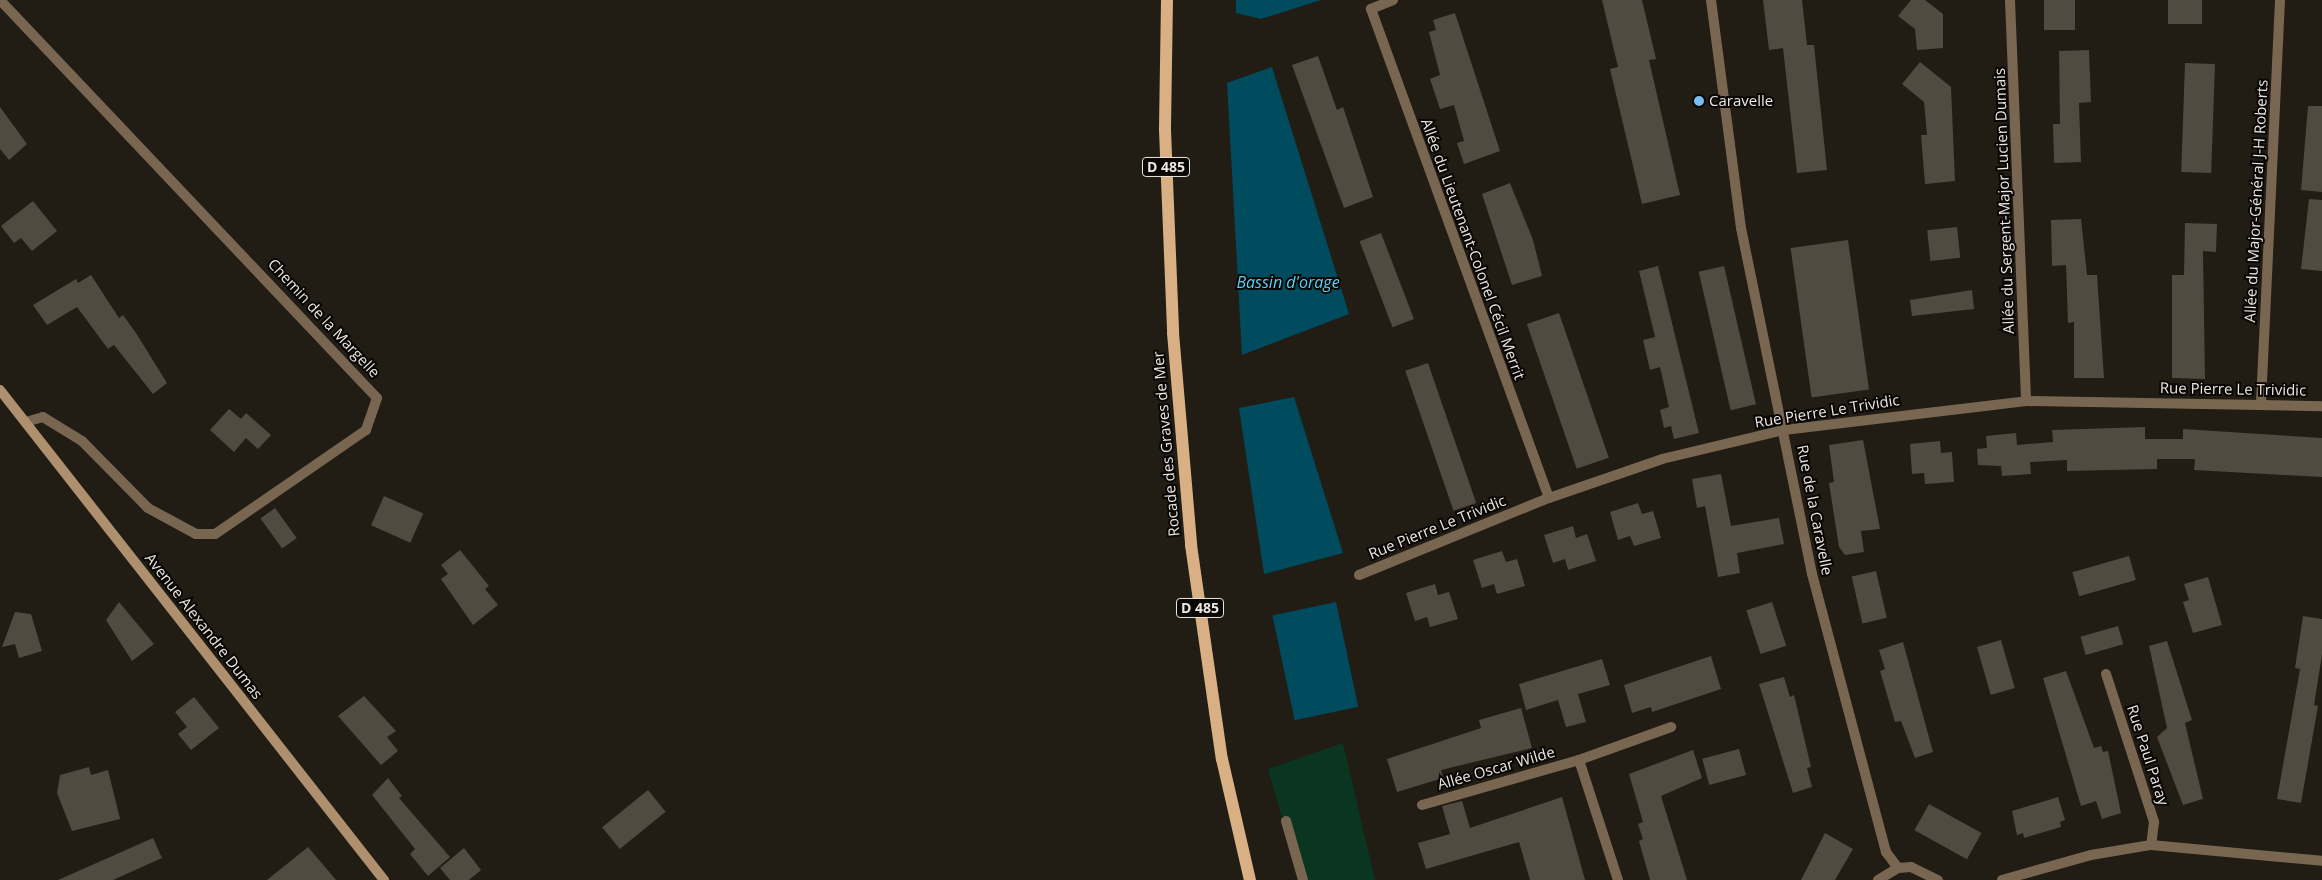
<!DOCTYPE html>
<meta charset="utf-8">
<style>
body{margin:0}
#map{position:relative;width:2322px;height:880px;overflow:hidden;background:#211c14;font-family:"Open Sans",sans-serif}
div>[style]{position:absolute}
.green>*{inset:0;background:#0a3621}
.water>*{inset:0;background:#014b5e;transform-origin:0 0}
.building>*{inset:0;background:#504a41;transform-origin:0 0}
.lane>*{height:10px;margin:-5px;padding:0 5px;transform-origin:5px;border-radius:5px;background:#796651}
.street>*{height:10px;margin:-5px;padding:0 5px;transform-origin:5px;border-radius:5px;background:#796651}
.secondary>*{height:10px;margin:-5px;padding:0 5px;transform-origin:5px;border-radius:5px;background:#af906e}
.primary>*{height:12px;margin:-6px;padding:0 6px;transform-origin:6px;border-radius:6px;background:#d8b084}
.dots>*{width:14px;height:14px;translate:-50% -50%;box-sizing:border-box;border:2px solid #090705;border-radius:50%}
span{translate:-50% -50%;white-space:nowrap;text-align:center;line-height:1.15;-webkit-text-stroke:4px #090705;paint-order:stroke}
.shield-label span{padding:1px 4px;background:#090705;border:1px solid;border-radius:4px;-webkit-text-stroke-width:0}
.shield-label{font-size:14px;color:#ebe7e1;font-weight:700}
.poi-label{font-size:15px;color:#ebe7e1}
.left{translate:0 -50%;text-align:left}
.street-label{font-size:15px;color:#ebe7e1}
.water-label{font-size:16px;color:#59d1f5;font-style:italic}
</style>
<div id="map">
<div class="green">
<i style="clip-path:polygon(1343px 743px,1375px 880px,1300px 880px,1268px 769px)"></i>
</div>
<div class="water">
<i style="clip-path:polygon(1236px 0,1321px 0,1261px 19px,1236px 13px)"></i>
<i style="clip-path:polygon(1272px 67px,1349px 314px,1242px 355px,1227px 83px)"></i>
<i style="clip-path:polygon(1294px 397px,1343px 553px,1264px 574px,1239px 408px)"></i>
<i style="left:1336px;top:602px;width:107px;height:65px;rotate:78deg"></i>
</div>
<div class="building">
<i style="clip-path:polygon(1602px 0,1642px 0,1656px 59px,1649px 60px,1680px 195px,1642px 204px,1610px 69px,1618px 67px)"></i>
<i style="clip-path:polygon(1763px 0,1802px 0,1807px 45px,1814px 45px,1827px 170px,1797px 173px,1783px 48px,1769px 50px)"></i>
<i style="clip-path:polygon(1911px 0,1925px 0,1943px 14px,1943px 48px,1917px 50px,1915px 29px,1898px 16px)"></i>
<i style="left:2044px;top:0;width:31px;height:30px"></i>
<i style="left:2168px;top:0;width:34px;height:24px"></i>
<i style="clip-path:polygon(1455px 13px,1500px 151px,1464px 164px,1457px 143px,1464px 141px,1454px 105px,1440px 109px,1430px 79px,1440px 75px,1429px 32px,1436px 30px,1433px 20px)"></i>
<i style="clip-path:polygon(2089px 50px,2091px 102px,2079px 103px,2081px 162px,2054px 163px,2053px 124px,2060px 124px,2059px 51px)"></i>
<i style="clip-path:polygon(1318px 56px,1337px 110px,1343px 107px,1373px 197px,1344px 208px,1292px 65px)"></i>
<i style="clip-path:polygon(1920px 62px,1951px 87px,1955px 181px,1925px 184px,1921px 135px,1927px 135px,1924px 102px,1902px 84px)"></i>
<i style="left:2185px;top:63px;width:30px;height:109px;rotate:2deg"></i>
<i style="clip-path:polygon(2308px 106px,2322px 106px,2322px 192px,2301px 190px)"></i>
<i style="clip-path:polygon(0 107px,27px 144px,9px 160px,0 149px)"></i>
<i style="clip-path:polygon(1510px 183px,1533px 240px,1542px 276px,1512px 285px,1482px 194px)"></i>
<i style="clip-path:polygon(2309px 199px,2322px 200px,2322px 271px,2301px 269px)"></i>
<i style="clip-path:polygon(33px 201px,57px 231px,32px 251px,21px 238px,14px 243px,1px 226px)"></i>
<i style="clip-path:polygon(2081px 219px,2087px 275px,2097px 275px,2104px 378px,2074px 378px,2074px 322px,2068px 323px,2066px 265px,2052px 266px,2051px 220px)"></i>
<i style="clip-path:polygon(2185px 223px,2217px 224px,2216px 252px,2203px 251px,2205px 379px,2172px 378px,2172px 275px,2184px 275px)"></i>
<i style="left:1957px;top:227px;width:31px;height:30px;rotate:84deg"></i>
<i style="left:1381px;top:233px;width:92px;height:23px;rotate:69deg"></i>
<i style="left:1848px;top:240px;width:151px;height:58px;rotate:82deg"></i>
<i style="clip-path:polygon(1658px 266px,1699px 433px,1674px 439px,1671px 426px,1664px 428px,1660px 410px,1669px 407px,1660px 367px,1650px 370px,1643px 340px,1655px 337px,1639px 271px)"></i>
<i style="left:1724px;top:266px;width:142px;height:26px;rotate:77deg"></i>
<i style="clip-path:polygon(91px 275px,119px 318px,123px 315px,136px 333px,167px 383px,153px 394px,114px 345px,108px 349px,77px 307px,47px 325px,33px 305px,76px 279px,78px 283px)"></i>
<i style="clip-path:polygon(1972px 290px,1974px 309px,1912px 316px,1910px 300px)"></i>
<i style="left:1559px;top:313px;width:153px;height:34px;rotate:71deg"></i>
<i style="left:1428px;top:363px;width:148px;height:24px;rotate:71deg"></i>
<i style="clip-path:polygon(229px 409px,241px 419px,246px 413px,271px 435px,258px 449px,246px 438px,234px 452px,210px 430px)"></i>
<i style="clip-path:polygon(2145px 427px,2145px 439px,2183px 439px,2183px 429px,2322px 438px,2322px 477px,2194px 470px,2195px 459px,2157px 459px,2157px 469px,2067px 471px,2067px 460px,2030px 462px,2031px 474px,2002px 476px,2001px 466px,1978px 465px,1977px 449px,1987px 448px,1986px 436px,2016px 433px,2017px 445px,2053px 442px,2052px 430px)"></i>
<i style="clip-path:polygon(1863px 440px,1880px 529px,1861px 531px,1864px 552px,1845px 555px,1839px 547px,1829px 483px,1834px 482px,1829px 445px)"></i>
<i style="clip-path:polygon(1940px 441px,1941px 453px,1952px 452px,1954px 482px,1925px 484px,1924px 473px,1912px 474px,1910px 444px)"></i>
<i style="clip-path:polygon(1721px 474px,1731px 526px,1779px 518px,1784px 544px,1737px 553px,1740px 573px,1718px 577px,1705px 506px,1697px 508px,1692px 479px)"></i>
<i style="left:384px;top:496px;width:43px;height:32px;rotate:24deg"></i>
<i style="clip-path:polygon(1638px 503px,1642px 514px,1653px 511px,1661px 538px,1634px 546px,1630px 536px,1618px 540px,1610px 512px)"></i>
<i style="left:275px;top:508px;width:37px;height:18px;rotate:54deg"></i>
<i style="clip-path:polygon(1573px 526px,1576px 538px,1587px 534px,1596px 561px,1568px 570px,1565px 559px,1553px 563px,1544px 535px)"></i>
<i style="clip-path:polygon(460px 550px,489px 586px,485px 589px,498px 605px,473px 625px,441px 579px,448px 574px,441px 565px)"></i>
<i style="clip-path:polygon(1502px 551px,1506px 562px,1517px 559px,1525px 586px,1497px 594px,1494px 584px,1482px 588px,1473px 560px)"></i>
<i style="left:2129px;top:556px;width:25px;height:59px;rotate:74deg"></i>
<i style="left:1876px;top:571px;width:48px;height:25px;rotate:77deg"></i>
<i style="clip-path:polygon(2208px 577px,2222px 625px,2193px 633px,2183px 602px,2189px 600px,2184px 584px)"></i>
<i style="clip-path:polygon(1435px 584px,1438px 595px,1449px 592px,1458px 619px,1430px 627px,1427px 617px,1415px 621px,1406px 593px)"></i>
<i style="clip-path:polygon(119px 602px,154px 644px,132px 661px,106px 620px)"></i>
<i style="left:1772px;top:602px;width:46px;height:27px;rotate:72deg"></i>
<i style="clip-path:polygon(15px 612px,31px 614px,42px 651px,19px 658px,15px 644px,2px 647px)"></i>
<i style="clip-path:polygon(2303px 616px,2322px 619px,2322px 655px,2314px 705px,2318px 706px,2301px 803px,2277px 799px,2300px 669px,2295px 668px)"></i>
<i style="left:2118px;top:626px;width:19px;height:39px;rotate:74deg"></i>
<i style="left:2001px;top:640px;width:50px;height:25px;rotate:74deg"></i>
<i style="clip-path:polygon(2167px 641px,2192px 720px,2185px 723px,2203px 799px,2183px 805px,2157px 737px,2167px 728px,2149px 646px)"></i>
<i style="clip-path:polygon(1903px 642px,1933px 752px,1915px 758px,1901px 721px,1895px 722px,1880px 671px,1885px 669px,1879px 650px)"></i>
<i style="clip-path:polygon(1711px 656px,1721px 689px,1652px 712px,1651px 707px,1632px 713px,1624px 685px)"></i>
<i style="clip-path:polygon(1602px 659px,1610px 685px,1578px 694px,1586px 722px,1566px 727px,1558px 700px,1526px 710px,1519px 684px)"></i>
<i style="clip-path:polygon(2066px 671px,2094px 748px,2101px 746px,2103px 752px,2108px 751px,2121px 813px,2102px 819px,2096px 801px,2081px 806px,2043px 678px)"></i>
<i style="clip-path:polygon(1784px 677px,1790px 697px,1794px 695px,1811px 767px,1807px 768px,1812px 787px,1793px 793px,1759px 684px)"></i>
<i style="clip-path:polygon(364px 696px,396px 731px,387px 737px,398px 751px,381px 765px,338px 716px)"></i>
<i style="clip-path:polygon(194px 697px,219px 728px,191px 750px,178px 734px,187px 727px,175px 712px)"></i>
<i style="clip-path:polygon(1521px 708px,1532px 748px,1441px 770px,1443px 778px,1397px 792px,1387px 759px,1481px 728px,1479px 720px)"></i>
<i style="left:1739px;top:749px;width:27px;height:38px;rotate:75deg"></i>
<i style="clip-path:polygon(1693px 750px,1702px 778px,1661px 796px,1687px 880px,1650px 880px,1639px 841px,1643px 839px,1638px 824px,1643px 822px,1629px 774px)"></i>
<i style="clip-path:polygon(89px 767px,91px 775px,108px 770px,120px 819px,72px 831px,57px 793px,60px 775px)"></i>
<i style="clip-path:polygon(388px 778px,402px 796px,399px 798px,450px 857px,428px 876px,410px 854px,415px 849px,372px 795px)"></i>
<i style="left:648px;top:790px;width:28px;height:59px;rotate:51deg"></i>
<i style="clip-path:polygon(1562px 797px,1585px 880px,1530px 880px,1519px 842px,1426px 869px,1418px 843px,1450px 834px,1442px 806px,1462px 801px,1470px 828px)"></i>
<i style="clip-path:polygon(2058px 797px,2065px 820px,2060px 822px,2061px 827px,2024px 838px,2023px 833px,2017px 835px,2012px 811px)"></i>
<i style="left:1929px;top:804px;width:60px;height:30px;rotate:29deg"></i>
<i style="clip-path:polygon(1825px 833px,1853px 849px,1835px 880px,1801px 880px)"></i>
<i style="clip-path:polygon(153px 838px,162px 858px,113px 880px,58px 880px)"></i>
<i style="clip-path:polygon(308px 847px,336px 880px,267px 880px)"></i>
<i style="clip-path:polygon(464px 848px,481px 870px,469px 880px,450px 880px,440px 868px)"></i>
</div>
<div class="lane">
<i style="left:1286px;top:821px;width:61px;rotate:73.9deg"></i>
</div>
<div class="street">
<i style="left:0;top:0;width:548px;rotate:46.55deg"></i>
<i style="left:377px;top:398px;width:34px;rotate:109deg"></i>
<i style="left:366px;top:430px;width:183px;rotate:145.4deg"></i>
<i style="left:215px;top:534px;width:19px;rotate:180deg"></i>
<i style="left:196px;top:534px;width:55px;rotate:-151.6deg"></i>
<i style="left:148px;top:508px;width:94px;rotate:-134.6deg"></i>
<i style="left:82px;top:441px;width:46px;rotate:-148.4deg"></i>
<i style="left:43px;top:417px;width:18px;rotate:164deg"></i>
<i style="left:1393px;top:0;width:24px;rotate:158deg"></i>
<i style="left:1371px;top:9px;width:520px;rotate:70deg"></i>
<i style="left:1711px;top:0;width:230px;rotate:82.5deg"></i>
<i style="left:1741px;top:228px;width:353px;rotate:78.4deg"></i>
<i style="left:1812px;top:574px;width:288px;rotate:75.1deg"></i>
<i style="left:1886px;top:852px;width:20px;rotate:53deg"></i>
<i style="left:2010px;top:0;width:401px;rotate:87.7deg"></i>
<i style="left:2261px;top:403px;width:403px;rotate:-87.3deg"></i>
<i style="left:1359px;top:575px;width:205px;rotate:-22.1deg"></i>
<i style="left:1549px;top:498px;width:120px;rotate:-19deg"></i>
<i style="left:1662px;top:459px;width:125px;rotate:-13.4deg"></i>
<i style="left:1784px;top:430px;width:244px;rotate:-6.8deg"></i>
<i style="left:2026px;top:401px;width:296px;rotate:1deg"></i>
<i style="left:2106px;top:674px;width:156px;rotate:72deg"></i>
<i style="left:2154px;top:822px;width:23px;rotate:97deg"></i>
<i style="left:1579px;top:760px;width:98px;rotate:-19.7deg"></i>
<i style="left:1422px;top:805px;width:163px;rotate:-16deg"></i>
<i style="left:1579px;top:760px;width:126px;rotate:72deg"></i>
<i style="left:1878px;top:880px;width:23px;rotate:-31deg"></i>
<i style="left:1898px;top:868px;width:13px;rotate:-4deg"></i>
<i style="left:1911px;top:867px;width:30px;rotate:26deg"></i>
<i style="left:2002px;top:880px;width:92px;rotate:-15.7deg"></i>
<i style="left:2091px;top:855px;width:61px;rotate:-9.5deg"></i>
<i style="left:2151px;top:845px;width:172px;rotate:5.3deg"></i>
</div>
<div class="secondary">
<i style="left:0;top:390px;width:623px;rotate:51.92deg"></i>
</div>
<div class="primary">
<i style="left:1167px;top:0;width:130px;rotate:90.9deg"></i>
<i style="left:1165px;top:130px;width:203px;rotate:87.7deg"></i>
<i style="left:1173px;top:333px;width:213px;rotate:85.1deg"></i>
<i style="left:1191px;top:545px;width:216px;rotate:81.8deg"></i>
<i style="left:1222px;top:759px;width:124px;rotate:77deg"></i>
</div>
<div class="dots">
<i style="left:1699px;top:101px;background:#77bff7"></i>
</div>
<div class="shield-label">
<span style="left:1166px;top:167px">D 485</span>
<span style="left:1200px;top:608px">D 485</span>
</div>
<div class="poi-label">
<span class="left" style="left:1709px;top:101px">Caravelle</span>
</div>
<div class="street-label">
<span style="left:2004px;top:201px;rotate:-92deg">Allée du Sergent-Major Lucien Dumais</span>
<span style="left:2256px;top:201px;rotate:-87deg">Allée du Major-Général J-H Roberts</span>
<span style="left:1473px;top:249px;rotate:70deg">Allée du Lieutenant-Colonel Cécil Merrit</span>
<span style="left:324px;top:318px;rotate:47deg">Chemin de la Margelle</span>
<span style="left:2233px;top:389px;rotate:1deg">Rue Pierre Le Trividic</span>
<span style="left:1827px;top:411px;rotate:-9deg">Rue Pierre Le Trividic</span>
<span style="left:1166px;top:444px;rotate:-95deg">Rocade des Graves de Mer</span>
<span style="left:1815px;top:510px;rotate:79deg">Rue de la Caravelle</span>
<span style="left:1437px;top:527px;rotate:-22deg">Rue Pierre Le Trividic</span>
<span style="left:204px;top:626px;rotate:52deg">Avenue Alexandre Dumas</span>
<span style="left:2148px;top:755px;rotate:72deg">Rue Paul Paray</span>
<span style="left:1496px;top:768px;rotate:-16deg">Allée Oscar Wilde</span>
</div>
<div class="water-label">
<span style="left:1288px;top:282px">Bassin d'orage</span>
</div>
</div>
